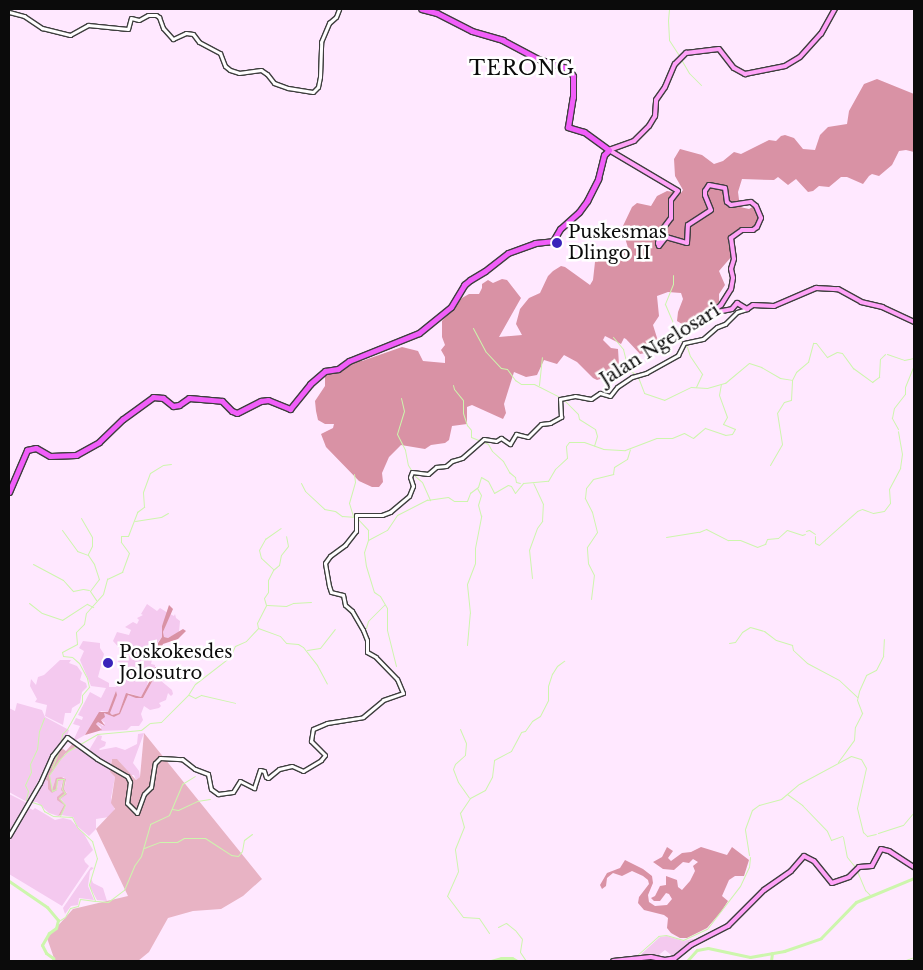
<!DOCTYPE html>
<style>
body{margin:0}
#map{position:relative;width:923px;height:970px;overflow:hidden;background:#ffe8ff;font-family:"Libre Baskerville",serif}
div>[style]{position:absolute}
.farmland>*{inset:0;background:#f4c9ef}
.green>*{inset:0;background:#e8b3c4}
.forest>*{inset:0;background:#d992a5}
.stream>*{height:1px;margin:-0.5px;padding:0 0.5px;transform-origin:0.5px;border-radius:0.5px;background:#cdf6ad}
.river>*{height:3px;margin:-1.5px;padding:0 1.5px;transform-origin:1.5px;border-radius:1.5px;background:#cdf6ad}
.roads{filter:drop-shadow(1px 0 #3e3e3e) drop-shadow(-1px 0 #3e3e3e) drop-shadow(0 1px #3e3e3e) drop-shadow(0 -1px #3e3e3e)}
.tertiary>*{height:3px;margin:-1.5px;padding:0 1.5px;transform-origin:1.5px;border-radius:1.5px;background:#fff}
.secondary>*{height:4px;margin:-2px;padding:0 2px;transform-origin:2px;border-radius:2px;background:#ffa3f8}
.primary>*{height:5px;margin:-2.5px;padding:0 2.5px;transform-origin:2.5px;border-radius:2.5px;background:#f15ef9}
.dots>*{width:14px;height:14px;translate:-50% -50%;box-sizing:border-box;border:2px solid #fff;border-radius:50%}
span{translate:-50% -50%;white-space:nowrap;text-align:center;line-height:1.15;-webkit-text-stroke:5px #fff;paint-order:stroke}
.poi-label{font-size:18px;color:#0b0b0b}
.left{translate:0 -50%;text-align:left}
.street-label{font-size:18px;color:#0b0b0b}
.quarter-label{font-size:20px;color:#0b0b0b;letter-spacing:1px}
.frame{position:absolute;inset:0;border:10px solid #0b0b0b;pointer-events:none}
</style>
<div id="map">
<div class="farmland">
<i style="clip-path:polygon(147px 604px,157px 611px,160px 608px,168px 613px,162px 626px,162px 637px,149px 653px,153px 655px,151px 664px,155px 665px,155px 670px,148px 681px,146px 690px,141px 697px,128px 693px,119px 713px,112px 715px,109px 713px,116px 693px,108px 712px,101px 711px,85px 735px,76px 740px,74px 739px,80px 726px,73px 724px,76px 718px,82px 720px,83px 717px,78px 715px,90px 692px,101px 698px,106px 688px,91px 686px,80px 660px,84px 651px,79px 648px,83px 641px,100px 643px,100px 648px,104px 654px,98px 677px,109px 683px,109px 687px,116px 687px,119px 683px,123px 685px,125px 681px,122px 679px,129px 677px,132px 672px,124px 669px,125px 666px,118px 662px,121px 650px,113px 641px,117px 632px,129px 635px,131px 630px,125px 627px,133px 622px,137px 624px,139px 620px,137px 618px,143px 615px,141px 614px)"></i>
<i style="clip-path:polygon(170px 614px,174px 616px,175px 614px,176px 618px,180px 621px,179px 632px,168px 638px,164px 637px,163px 632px)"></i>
<i style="clip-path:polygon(60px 660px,71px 660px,69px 663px,77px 666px,82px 673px,80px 680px,86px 683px,87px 687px,82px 692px,80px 703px,72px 708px,71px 713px,65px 713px,63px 725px,45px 716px,47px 705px,35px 702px,37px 699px,30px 686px,31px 679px,36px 685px,38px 677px,44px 675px)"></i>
<i style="clip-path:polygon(159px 669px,162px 672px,160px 680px,172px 690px,173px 694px,171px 696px,168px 693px,166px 700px,159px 703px,161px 706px,159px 708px,150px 710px,144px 706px,141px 714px,143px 720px,139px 726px,131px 726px,127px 730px,101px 731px,101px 727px,96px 724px,98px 722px,103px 726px,105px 723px,101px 720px,104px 713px,114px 717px,120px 714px,128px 695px,143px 698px)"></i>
<i style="clip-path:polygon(17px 703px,42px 710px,45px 717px,69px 730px,67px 736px,53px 753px,27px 802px,9px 792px,9px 708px,15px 711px)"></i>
<i style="clip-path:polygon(144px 733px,133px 763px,139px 771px,140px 777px,136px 780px,134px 775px,130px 775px,119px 761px,112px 759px,110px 766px,110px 772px,115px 777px,111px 798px,115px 811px,109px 817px,96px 819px,96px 829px,89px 836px,77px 826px,73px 817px,61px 815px,66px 805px,60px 798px,67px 793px,64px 789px,66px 782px,64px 777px,55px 781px,52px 790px,50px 775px,52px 771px,65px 754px,79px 745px,88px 752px,98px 735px,102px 736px,101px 740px,106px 742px,105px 746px,99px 749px,100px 750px,116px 747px,125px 750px,137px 744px,138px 734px)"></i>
<i style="clip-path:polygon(43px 779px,48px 781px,52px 793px,58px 787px,58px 781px,63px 780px,61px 787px,64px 792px,58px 800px,64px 805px,58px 816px,49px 813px,37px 802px,29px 802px)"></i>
<i style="clip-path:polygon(9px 794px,27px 803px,9px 835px)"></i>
<i style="clip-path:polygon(27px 807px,33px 810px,35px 808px,55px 820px,63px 818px,71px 820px,84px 834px,93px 850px,84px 859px,85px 862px,89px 866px,62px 906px,9px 874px,9px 837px)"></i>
<i style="clip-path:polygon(91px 867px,94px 868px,90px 871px,88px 886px,94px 900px,79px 898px,78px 905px,71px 906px,65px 914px,63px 908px)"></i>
<i style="clip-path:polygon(91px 878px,93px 883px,103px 888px,107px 901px,97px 900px,90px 887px)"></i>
<i style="clip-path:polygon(667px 936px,683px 941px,693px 939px,699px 941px,675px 958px,665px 950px,656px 957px,637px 958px,660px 937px)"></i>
</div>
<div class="green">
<i style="clip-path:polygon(144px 733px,262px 879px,243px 896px,221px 909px,193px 911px,168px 918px,149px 952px,138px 961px,55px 961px,47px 938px,73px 909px,128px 896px,96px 829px,115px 809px,111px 803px,115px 777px,110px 772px,112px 759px,117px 759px,136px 780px,140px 777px)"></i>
<i style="clip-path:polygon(73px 743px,77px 746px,65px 754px,50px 775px,52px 790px,56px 778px,61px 777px,66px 779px,64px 789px,67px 794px,60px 799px,66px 805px,61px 815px,58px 816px,64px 805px,57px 800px,57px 797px,63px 792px,61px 790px,63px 780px,58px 781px,57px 790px,52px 793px,48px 789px,48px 781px,43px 779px,52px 756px,60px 747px,66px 751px)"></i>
</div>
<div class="forest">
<i style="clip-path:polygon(877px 79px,914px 94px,914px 152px,906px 150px,899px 151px,892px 165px,879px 176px,872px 174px,869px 176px,863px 184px,847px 177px,841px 177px,829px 187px,819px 186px,813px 191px,808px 192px,796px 179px,788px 185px,778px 177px,774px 180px,742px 179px,738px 192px,740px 207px,749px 209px,754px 206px,759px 219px,754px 228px,740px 229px,729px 237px,728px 242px,732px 256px,719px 271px,725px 285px,719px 294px,719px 302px,687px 327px,677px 321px,678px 312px,683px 299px,681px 293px,668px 292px,657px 296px,659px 316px,653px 325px,658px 341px,651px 352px,640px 354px,626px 339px,624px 338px,621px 344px,605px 336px,603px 340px,611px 348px,618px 349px,619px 365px,614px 375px,597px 380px,593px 378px,577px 362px,564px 355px,557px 364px,544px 360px,537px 375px,526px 377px,514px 372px,504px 404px,506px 413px,503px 419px,472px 405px,467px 407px,467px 424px,452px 426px,449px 440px,445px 443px,431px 445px,425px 449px,401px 445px,389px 457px,382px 473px,383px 482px,379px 487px,372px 487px,359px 481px,326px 447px,321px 434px,333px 428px,334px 424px,325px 424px,318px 420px,316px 411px,315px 401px,325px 386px,325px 374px,354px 360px,362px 361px,402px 347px,418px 351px,423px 361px,445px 363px,445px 357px,441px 350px,445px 345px,442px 337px,442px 321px,462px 298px,469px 294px,479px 294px,482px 288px,482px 284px,488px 280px,493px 283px,502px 279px,507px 280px,521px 298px,499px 337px,522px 335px,516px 324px,520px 309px,529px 298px,540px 293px,548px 276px,553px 271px,561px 266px,565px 267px,590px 285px,593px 280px,596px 253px,606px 257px,615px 253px,629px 251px,622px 228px,632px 207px,637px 203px,651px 206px,657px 196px,667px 191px,681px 193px,683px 190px,675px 176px,674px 159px,680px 149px,702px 155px,714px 164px,723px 161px,734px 152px,741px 154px,769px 140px,776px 141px,781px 136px,785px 135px,794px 138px,803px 149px,815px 150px,820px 135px,828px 127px,847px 124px,849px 111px,864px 84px)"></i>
<i style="clip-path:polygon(169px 605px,173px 609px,163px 632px,164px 637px,168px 638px,183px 629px,186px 631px,178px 639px,163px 644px,160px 651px,158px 649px,158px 643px,162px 637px,162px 626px)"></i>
<i style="clip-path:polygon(155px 667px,159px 669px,143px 698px,136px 698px,128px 695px,120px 714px,114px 717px,104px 713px,105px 717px,101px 720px,105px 726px,98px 722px,96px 724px,102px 730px,85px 735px,99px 712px,108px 712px,116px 691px,117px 695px,110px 713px,112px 715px,119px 713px,126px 693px,141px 697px,155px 671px)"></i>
<i style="clip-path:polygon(667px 847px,673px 851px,668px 858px,671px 861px,682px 853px,691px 852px,701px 847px,727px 855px,732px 847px,749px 860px,744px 876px,735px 876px,729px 880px,722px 896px,728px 901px,721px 912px,707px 928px,687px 938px,680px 938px,671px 933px,667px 928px,668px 918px,664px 915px,644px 910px,638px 903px,639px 897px,649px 884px,648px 880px,643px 876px,632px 871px,622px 876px,613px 873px,607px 878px,606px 886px,602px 889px,600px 885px,607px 873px,620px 868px,625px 860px,643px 869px,652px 876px,653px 883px,648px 895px,649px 902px,655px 906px,667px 905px,672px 899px,669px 894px,666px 893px,660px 901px,654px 901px,651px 898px,655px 896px,660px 886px,666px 885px,666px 876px,677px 880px,678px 887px,682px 890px,690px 881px,695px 871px,693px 866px,698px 862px,693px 859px,689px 863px,683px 862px,674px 870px,663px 869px,653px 862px,662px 857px)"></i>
</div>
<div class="stream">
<i style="left:669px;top:9px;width:11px;rotate:95deg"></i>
<i style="left:668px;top:20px;width:20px;rotate:87deg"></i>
<i style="left:669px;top:40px;width:20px;rotate:57deg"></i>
<i style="left:682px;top:61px;width:14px;rotate:60deg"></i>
<i style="left:689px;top:73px;width:17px;rotate:45deg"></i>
<i style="left:673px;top:275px;width:9px;rotate:90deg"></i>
<i style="left:673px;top:284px;width:22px;rotate:112deg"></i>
<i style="left:665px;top:304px;width:39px;rotate:67deg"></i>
<i style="left:680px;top:340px;width:10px;rotate:45deg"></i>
<i style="left:687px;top:347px;width:9px;rotate:72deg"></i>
<i style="left:690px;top:356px;width:22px;rotate:56deg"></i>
<i style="left:702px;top:374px;width:14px;rotate:115deg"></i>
<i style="left:473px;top:328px;width:27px;rotate:62deg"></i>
<i style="left:486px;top:352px;width:22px;rotate:47deg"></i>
<i style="left:501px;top:368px;width:6px;rotate:9deg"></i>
<i style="left:507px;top:369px;width:14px;rotate:54deg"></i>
<i style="left:515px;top:380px;width:7px;rotate:34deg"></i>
<i style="left:521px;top:384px;width:13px"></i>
<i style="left:534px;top:384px;width:29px;rotate:27deg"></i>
<i style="left:613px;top:337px;width:16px;rotate:50deg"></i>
<i style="left:623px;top:349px;width:21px;rotate:76deg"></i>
<i style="left:628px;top:369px;width:9px;rotate:36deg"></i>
<i style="left:887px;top:354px;width:18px;rotate:19deg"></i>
<i style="left:904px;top:360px;width:10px;rotate:-11deg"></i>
<i style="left:638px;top:377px;width:17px;rotate:69deg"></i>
<i style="left:644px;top:393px;width:21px;rotate:19deg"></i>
<i style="left:664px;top:400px;width:30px;rotate:-26deg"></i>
<i style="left:691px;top:387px;width:16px;rotate:4deg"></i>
<i style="left:707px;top:388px;width:19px;rotate:-16deg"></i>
<i style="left:725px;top:383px;width:31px;rotate:-40deg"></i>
<i style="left:749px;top:363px;width:13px;rotate:18deg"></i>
<i style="left:761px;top:367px;width:22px;rotate:30deg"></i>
<i style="left:780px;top:378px;width:12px;rotate:9deg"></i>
<i style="left:792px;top:380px;width:9px;rotate:-63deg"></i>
<i style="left:796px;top:372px;width:16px;rotate:-40deg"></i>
<i style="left:808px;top:362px;width:20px;rotate:-75deg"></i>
<i style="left:813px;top:343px;width:3px"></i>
<i style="left:816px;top:343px;width:18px;rotate:52deg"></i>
<i style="left:827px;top:357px;width:11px;rotate:-27deg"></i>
<i style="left:837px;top:352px;width:5px;rotate:11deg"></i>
<i style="left:842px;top:353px;width:19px;rotate:54deg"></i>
<i style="left:853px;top:368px;width:24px;rotate:36deg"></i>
<i style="left:872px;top:382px;width:9px;rotate:-36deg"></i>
<i style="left:879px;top:377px;width:18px;rotate:-87deg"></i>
<i style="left:880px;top:359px;width:7px;rotate:-45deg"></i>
<i style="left:453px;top:385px;width:4px;rotate:76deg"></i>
<i style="left:454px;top:389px;width:14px;rotate:51deg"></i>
<i style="left:463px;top:400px;width:13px;rotate:90deg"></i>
<i style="left:463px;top:413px;width:13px;rotate:72deg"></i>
<i style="left:467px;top:425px;width:6px;rotate:51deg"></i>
<i style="left:471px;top:430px;width:7px;rotate:90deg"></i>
<i style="left:471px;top:437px;width:18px;rotate:22deg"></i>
<i style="left:488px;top:444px;width:8px;rotate:60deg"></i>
<i style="left:492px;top:451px;width:15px;rotate:42deg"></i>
<i style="left:503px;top:461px;width:13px;rotate:61deg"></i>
<i style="left:509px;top:472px;width:8px;rotate:40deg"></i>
<i style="left:515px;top:477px;width:5px;rotate:79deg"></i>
<i style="left:516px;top:482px;width:4px;rotate:14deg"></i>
<i style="left:539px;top:385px;width:28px;rotate:-84deg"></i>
<i style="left:401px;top:398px;width:13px;rotate:77deg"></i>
<i style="left:404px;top:411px;width:24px;rotate:107deg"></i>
<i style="left:397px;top:434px;width:18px;rotate:63deg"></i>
<i style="left:405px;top:450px;width:15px;rotate:79deg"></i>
<i style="left:408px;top:465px;width:13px;rotate:58deg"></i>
<i style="left:415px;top:476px;width:9px;rotate:41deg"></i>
<i style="left:422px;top:482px;width:20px;rotate:66deg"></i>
<i style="left:563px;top:399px;width:21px;rotate:45deg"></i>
<i style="left:578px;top:414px;width:5px;rotate:79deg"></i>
<i style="left:579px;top:419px;width:19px;rotate:32deg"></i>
<i style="left:595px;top:429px;width:7px;rotate:74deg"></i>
<i style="left:597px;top:436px;width:10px;rotate:107deg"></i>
<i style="left:898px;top:429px;width:13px;rotate:-119deg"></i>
<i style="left:892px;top:418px;width:10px;rotate:-79deg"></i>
<i style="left:894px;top:408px;width:18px;rotate:-52deg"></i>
<i style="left:905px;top:394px;width:7px;rotate:-90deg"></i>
<i style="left:905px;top:387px;width:24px;rotate:-68deg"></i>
<i style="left:770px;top:465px;width:24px;rotate:-60deg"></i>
<i style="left:782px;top:444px;width:31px;rotate:-99deg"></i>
<i style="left:777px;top:413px;width:13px;rotate:-58deg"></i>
<i style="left:784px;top:402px;width:7px;rotate:-16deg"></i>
<i style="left:791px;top:400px;width:20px;rotate:-87deg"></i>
<i style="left:301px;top:483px;width:9px;rotate:63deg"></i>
<i style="left:305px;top:491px;width:26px;rotate:43deg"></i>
<i style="left:324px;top:509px;width:11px;rotate:10deg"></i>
<i style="left:335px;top:511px;width:9px;rotate:36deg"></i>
<i style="left:342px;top:516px;width:14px;rotate:4deg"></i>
<i style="left:356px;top:517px;width:18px;rotate:47deg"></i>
<i style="left:368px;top:530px;width:10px;rotate:90deg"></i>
<i style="left:368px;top:540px;width:13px;rotate:108deg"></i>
<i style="left:364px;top:552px;width:14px;rotate:82deg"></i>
<i style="left:366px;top:566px;width:27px;rotate:73deg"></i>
<i style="left:374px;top:592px;width:7px;rotate:34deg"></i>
<i style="left:380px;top:596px;width:14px;rotate:60deg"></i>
<i style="left:387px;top:608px;width:22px;rotate:90deg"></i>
<i style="left:387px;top:630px;width:37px;rotate:76deg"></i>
<i style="left:353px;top:516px;width:14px;rotate:-107deg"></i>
<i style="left:349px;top:503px;width:22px;rotate:-74deg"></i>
<i style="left:355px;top:482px;width:8px;rotate:-97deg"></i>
<i style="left:81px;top:518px;width:22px;rotate:60deg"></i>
<i style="left:92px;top:537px;width:9px;rotate:90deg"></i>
<i style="left:92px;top:546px;width:9px;rotate:117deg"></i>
<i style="left:135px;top:521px;width:26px;rotate:-9deg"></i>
<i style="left:161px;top:517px;width:8px;rotate:-30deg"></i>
<i style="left:62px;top:530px;width:26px;rotate:54deg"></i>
<i style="left:77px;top:551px;width:12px;rotate:20deg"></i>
<i style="left:88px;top:555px;width:11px;rotate:56deg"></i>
<i style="left:94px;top:564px;width:16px;rotate:72deg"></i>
<i style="left:99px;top:579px;width:15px;rotate:127deg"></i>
<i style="left:90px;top:591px;width:11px;rotate:56deg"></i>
<i style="left:806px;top:531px;width:3px;rotate:-18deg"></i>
<i style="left:809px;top:530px;width:7px;rotate:34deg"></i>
<i style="left:815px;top:536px;width:7px;rotate:90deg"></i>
<i style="left:815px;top:543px;width:4px;rotate:27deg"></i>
<i style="left:819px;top:545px;width:51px;rotate:-41.8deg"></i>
<i style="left:857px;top:511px;width:5px;rotate:-22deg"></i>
<i style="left:862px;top:509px;width:12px;rotate:20deg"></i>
<i style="left:873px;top:513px;width:11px;rotate:-10deg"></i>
<i style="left:884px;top:511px;width:10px;rotate:-53deg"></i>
<i style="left:890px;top:503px;width:14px;rotate:-94deg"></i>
<i style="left:889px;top:489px;width:24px;rotate:-62deg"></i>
<i style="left:900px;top:468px;width:14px;rotate:-82deg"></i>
<i style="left:902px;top:454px;width:23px;rotate:-100deg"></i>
<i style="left:666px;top:537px;width:33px;rotate:-9deg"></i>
<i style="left:699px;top:532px;width:8px;rotate:-23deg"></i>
<i style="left:706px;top:529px;width:25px;rotate:27deg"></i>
<i style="left:728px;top:540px;width:12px"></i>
<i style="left:740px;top:540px;width:18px;rotate:22deg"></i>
<i style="left:757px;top:547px;width:9px;rotate:-21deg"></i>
<i style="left:765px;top:544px;width:5px;rotate:-68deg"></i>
<i style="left:767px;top:539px;width:11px;rotate:-5deg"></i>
<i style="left:778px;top:538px;width:12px;rotate:-42deg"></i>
<i style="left:787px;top:530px;width:16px;rotate:18deg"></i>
<i style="left:802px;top:535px;width:3px;rotate:-18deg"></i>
<i style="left:368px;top:540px;width:21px;rotate:-28deg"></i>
<i style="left:387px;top:530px;width:18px;rotate:-56deg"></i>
<i style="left:397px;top:515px;width:34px;rotate:-27deg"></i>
<i style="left:427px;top:500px;width:21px;rotate:-8deg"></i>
<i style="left:448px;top:497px;width:7px;rotate:34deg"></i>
<i style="left:454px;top:501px;width:13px"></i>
<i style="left:467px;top:501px;width:9px;rotate:-69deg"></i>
<i style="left:470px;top:493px;width:10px;rotate:-37deg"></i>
<i style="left:478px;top:487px;width:10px;rotate:-73deg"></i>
<i style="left:481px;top:477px;width:8px;rotate:30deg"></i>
<i style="left:488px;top:481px;width:13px;rotate:63deg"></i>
<i style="left:494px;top:493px;width:16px;rotate:-30deg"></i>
<i style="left:508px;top:485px;width:3px;rotate:18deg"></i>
<i style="left:511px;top:486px;width:8px;rotate:60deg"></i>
<i style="left:515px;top:493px;width:13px;rotate:-51deg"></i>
<i style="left:523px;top:483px;width:25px;rotate:-5deg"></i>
<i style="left:548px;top:481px;width:14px;rotate:-60deg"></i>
<i style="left:555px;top:469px;width:16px;rotate:-43deg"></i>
<i style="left:567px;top:458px;width:12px;rotate:-95deg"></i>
<i style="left:566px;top:446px;width:5px;rotate:-53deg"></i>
<i style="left:569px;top:442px;width:15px"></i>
<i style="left:584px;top:442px;width:20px;rotate:20deg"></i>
<i style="left:603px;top:449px;width:22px;rotate:3deg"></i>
<i style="left:625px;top:450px;width:33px;rotate:-21deg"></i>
<i style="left:656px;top:438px;width:16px"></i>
<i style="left:672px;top:438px;width:13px;rotate:-23deg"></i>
<i style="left:684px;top:433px;width:10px;rotate:29deg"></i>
<i style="left:693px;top:438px;width:16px;rotate:-40deg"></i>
<i style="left:705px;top:428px;width:21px;rotate:19deg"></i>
<i style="left:725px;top:435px;width:7px;rotate:-8deg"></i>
<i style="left:732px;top:434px;width:6px;rotate:-59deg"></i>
<i style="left:735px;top:429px;width:13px;rotate:-157deg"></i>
<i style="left:723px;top:424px;width:8px;rotate:-60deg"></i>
<i style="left:727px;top:417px;width:23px;rotate:-110deg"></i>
<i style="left:719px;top:395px;width:11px;rotate:-80deg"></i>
<i style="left:33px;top:564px;width:34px;rotate:28deg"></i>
<i style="left:63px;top:580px;width:15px;rotate:48deg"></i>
<i style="left:73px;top:591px;width:10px;rotate:-11deg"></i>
<i style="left:83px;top:589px;width:6px;rotate:9deg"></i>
<i style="left:273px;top:569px;width:16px;rotate:-137deg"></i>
<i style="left:261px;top:558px;width:8px;rotate:-104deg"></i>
<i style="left:259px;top:550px;width:13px;rotate:-61deg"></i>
<i style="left:265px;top:539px;width:19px;rotate:-35deg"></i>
<i style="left:532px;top:578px;width:28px;rotate:-96deg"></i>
<i style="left:529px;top:550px;width:23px;rotate:-70deg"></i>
<i style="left:537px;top:528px;width:9px;rotate:-54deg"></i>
<i style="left:542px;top:521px;width:17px;rotate:-87deg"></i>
<i style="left:543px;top:504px;width:23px;rotate:-115deg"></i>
<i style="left:591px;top:599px;width:24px;rotate:-83deg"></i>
<i style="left:594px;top:575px;width:13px;rotate:-117deg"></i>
<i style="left:588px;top:563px;width:16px;rotate:-94deg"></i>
<i style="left:587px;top:547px;width:18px;rotate:-56deg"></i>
<i style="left:597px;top:532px;width:21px;rotate:-104deg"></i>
<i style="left:592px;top:512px;width:16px;rotate:-117deg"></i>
<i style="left:585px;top:498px;width:10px;rotate:-84deg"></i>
<i style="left:586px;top:488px;width:11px;rotate:-52deg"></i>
<i style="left:593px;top:479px;width:21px;rotate:-14deg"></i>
<i style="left:613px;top:474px;width:7px;rotate:-82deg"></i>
<i style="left:614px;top:467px;width:15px;rotate:-32deg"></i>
<i style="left:627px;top:459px;width:10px;rotate:-73deg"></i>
<i style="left:29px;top:603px;width:16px;rotate:38deg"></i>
<i style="left:42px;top:613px;width:21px;rotate:19deg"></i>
<i style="left:62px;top:620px;width:30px;rotate:-33deg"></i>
<i style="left:87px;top:604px;width:7px;rotate:27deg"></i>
<i style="left:267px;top:605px;width:19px;rotate:3deg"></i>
<i style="left:286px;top:606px;width:8px;rotate:-23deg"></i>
<i style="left:293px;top:603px;width:18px;rotate:-3deg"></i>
<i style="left:258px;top:628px;width:23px;rotate:20deg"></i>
<i style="left:280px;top:636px;width:9px;rotate:49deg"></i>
<i style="left:286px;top:643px;width:12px;rotate:5deg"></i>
<i style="left:298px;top:644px;width:6px;rotate:31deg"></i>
<i style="left:303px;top:647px;width:23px;rotate:52deg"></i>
<i style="left:317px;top:665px;width:21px;rotate:62deg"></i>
<i style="left:366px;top:628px;width:7px;rotate:-74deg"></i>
<i style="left:368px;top:621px;width:23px;rotate:-45deg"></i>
<i style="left:729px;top:643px;width:6px;rotate:-9deg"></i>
<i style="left:735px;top:642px;width:12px;rotate:-55deg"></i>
<i style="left:742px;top:632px;width:9px;rotate:-32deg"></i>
<i style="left:750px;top:627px;width:15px;rotate:16deg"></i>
<i style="left:764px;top:631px;width:15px;rotate:37deg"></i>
<i style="left:776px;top:640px;width:17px;rotate:17deg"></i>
<i style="left:792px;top:645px;width:5px;rotate:79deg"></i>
<i style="left:793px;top:650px;width:19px;rotate:43deg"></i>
<i style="left:807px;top:663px;width:36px;rotate:28deg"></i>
<i style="left:839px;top:680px;width:25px;rotate:43deg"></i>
<i style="left:467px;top:645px;width:32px;rotate:-85deg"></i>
<i style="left:470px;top:613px;width:29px;rotate:-96deg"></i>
<i style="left:467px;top:584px;width:22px;rotate:-69deg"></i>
<i style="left:475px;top:563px;width:15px;rotate:-90deg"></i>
<i style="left:475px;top:548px;width:33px;rotate:-79deg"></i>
<i style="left:481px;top:516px;width:11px;rotate:-105deg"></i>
<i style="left:478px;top:505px;width:10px;rotate:-73deg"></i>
<i style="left:481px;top:495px;width:8px;rotate:-120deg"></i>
<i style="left:307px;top:650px;width:13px;rotate:-9deg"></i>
<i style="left:320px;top:648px;width:24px;rotate:-52deg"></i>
<i style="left:189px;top:695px;width:7px;rotate:27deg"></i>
<i style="left:195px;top:698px;width:7px;rotate:-27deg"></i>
<i style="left:201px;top:695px;width:35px;rotate:13deg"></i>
<i style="left:44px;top:718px;width:14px;rotate:111deg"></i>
<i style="left:39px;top:731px;width:18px;rotate:96deg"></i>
<i style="left:37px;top:749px;width:17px;rotate:115deg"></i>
<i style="left:30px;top:764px;width:8px;rotate:83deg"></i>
<i style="left:31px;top:772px;width:14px;rotate:115deg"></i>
<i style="left:25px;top:785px;width:7px;rotate:63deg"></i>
<i style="left:28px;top:791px;width:9px;rotate:103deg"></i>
<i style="left:26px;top:800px;width:16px;rotate:18deg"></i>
<i style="left:41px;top:805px;width:7px;rotate:63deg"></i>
<i style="left:44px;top:811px;width:10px;rotate:29deg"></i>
<i style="left:53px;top:816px;width:19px;rotate:3deg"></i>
<i style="left:72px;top:817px;width:11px;rotate:63deg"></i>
<i style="left:77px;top:827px;width:21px;rotate:43deg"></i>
<i style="left:92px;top:841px;width:18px;rotate:74deg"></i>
<i style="left:97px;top:858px;width:28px;rotate:107deg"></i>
<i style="left:89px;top:885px;width:17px;rotate:69deg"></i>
<i style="left:95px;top:901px;width:15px;rotate:-172deg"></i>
<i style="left:80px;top:899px;width:7px;rotate:106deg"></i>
<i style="left:78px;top:906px;width:8px;rotate:166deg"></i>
<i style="left:70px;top:908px;width:10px;rotate:119deg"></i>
<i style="left:65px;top:917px;width:9px;rotate:148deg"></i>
<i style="left:460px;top:729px;width:15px;rotate:67deg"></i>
<i style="left:466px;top:743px;width:12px;rotate:95deg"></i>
<i style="left:465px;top:755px;width:13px;rotate:138deg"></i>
<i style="left:455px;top:764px;width:5px;rotate:112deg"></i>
<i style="left:453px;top:769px;width:14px;rotate:69deg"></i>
<i style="left:458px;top:782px;width:19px;rotate:55deg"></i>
<i style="left:61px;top:743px;width:9px;rotate:-84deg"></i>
<i style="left:62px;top:734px;width:7px;rotate:-45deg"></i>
<i style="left:67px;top:729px;width:31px;rotate:-61deg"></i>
<i style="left:82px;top:702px;width:7px;rotate:-90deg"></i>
<i style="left:82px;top:695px;width:11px;rotate:-49deg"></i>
<i style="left:89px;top:687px;width:9px;rotate:-103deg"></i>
<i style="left:87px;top:678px;width:17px;rotate:-118deg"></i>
<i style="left:79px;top:663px;width:9px;rotate:-139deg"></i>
<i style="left:72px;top:657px;width:9px;rotate:-174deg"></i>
<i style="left:63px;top:656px;width:4px;rotate:-104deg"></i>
<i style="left:62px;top:652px;width:17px;rotate:-28deg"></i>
<i style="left:77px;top:644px;width:12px;rotate:-95deg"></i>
<i style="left:76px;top:632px;width:11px;rotate:-45deg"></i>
<i style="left:84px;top:624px;width:11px;rotate:-80deg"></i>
<i style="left:86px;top:613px;width:25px;rotate:-48deg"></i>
<i style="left:103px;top:594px;width:16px;rotate:-75deg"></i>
<i style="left:107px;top:579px;width:17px;rotate:-25deg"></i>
<i style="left:122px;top:572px;width:20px;rotate:-70deg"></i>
<i style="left:129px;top:553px;width:14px;rotate:-126deg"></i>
<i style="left:121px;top:542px;width:6px;rotate:-90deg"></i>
<i style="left:121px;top:536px;width:7px"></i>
<i style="left:128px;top:536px;width:26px;rotate:-69deg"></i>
<i style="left:137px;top:512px;width:9px;rotate:-36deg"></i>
<i style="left:144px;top:507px;width:15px;rotate:-94deg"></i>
<i style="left:143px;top:492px;width:20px;rotate:-70deg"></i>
<i style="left:150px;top:473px;width:15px;rotate:-32deg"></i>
<i style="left:163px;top:465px;width:8px;rotate:-7deg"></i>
<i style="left:838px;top:762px;width:27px;rotate:-54deg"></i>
<i style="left:854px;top:740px;width:13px;rotate:-86deg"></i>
<i style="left:855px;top:727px;width:16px;rotate:-63deg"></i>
<i style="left:862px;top:713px;width:14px;rotate:-111deg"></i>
<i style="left:857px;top:700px;width:9px;rotate:-77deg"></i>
<i style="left:859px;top:691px;width:17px;rotate:-66deg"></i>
<i style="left:866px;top:675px;width:11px;rotate:-27deg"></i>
<i style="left:876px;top:670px;width:16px;rotate:-63deg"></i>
<i style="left:883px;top:656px;width:17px;rotate:-87deg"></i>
<i style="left:52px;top:768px;width:22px;rotate:-69deg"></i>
<i style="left:787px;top:794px;width:19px;rotate:36deg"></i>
<i style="left:802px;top:805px;width:36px;rotate:46deg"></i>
<i style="left:827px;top:831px;width:10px;rotate:66deg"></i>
<i style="left:831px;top:840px;width:12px;rotate:-20deg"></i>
<i style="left:172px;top:809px;width:6px;rotate:9deg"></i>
<i style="left:178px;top:810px;width:21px;rotate:-25deg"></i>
<i style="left:197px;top:801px;width:13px;rotate:-9deg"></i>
<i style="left:60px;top:816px;width:12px;rotate:-66deg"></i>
<i style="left:65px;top:805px;width:9px;rotate:-131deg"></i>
<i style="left:59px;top:798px;width:8px;rotate:-40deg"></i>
<i style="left:65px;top:793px;width:5px;rotate:-127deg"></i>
<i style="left:62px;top:789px;width:10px;rotate:-79deg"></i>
<i style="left:64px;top:779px;width:7px;rotate:180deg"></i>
<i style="left:57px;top:779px;width:10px;rotate:96deg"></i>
<i style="left:56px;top:789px;width:4px;rotate:153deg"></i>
<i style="left:52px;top:791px;width:16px;rotate:-101deg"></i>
<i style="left:49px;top:775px;width:18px;rotate:-56deg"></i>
<i style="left:59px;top:760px;width:13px;rotate:-45deg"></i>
<i style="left:68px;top:751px;width:34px;rotate:-30deg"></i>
<i style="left:97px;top:734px;width:44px;rotate:-5.2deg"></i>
<i style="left:141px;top:730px;width:11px;rotate:-38deg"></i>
<i style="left:150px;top:723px;width:11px;rotate:-5deg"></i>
<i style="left:161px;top:722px;width:38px;rotate:-45deg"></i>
<i style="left:188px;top:695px;width:13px;rotate:-58deg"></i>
<i style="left:195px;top:684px;width:44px;rotate:-37.6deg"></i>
<i style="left:230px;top:657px;width:12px;rotate:-66deg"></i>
<i style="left:235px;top:646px;width:12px;rotate:-24deg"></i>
<i style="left:246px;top:641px;width:18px;rotate:-47deg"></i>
<i style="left:258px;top:628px;width:5px;rotate:-101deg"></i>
<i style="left:257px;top:623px;width:20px;rotate:-63deg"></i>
<i style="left:266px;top:605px;width:7px;rotate:-106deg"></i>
<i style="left:264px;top:598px;width:7px;rotate:-56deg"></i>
<i style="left:268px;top:592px;width:12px;rotate:-90deg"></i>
<i style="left:268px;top:580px;width:11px;rotate:-63deg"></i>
<i style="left:273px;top:570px;width:8px;rotate:-40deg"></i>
<i style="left:279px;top:565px;width:10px;rotate:-79deg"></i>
<i style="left:281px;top:555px;width:11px;rotate:-52deg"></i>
<i style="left:288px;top:546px;width:10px;rotate:-101deg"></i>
<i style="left:878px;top:833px;width:26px;rotate:-18deg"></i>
<i style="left:903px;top:825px;width:17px;rotate:-50deg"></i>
<i style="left:843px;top:837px;width:20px;rotate:79deg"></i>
<i style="left:847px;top:857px;width:14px;rotate:51deg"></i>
<i style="left:144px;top:848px;width:17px;rotate:-21deg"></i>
<i style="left:160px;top:842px;width:17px"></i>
<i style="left:177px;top:842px;width:8px;rotate:-30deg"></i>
<i style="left:184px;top:838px;width:21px"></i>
<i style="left:205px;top:838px;width:31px;rotate:33deg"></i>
<i style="left:231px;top:855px;width:7px;rotate:8deg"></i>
<i style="left:238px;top:856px;width:6px;rotate:-51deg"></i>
<i style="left:242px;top:851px;width:11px;rotate:-80deg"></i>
<i style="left:244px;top:840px;width:10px;rotate:-37deg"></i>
<i style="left:749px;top:855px;width:26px;rotate:-99deg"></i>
<i style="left:745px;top:829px;width:20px;rotate:-70deg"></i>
<i style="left:752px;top:810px;width:9px;rotate:-36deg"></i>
<i style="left:759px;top:805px;width:23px;rotate:-15deg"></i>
<i style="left:781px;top:799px;width:23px;rotate:-40deg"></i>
<i style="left:799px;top:784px;width:59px;rotate:-28.3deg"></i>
<i style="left:851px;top:756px;width:10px;rotate:17deg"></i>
<i style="left:861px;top:759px;width:10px;rotate:61deg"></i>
<i style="left:866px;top:768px;width:41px;rotate:102.7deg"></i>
<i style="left:857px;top:808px;width:25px;rotate:76deg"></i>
<i style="left:863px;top:832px;width:6px;rotate:45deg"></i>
<i style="left:867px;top:836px;width:9px;rotate:-13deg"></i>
<i style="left:857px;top:871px;width:21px;rotate:67deg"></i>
<i style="left:865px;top:890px;width:7px;rotate:45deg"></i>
<i style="left:96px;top:901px;width:12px;rotate:5deg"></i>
<i style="left:108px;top:902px;width:20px;rotate:-37deg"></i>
<i style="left:124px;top:890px;width:26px;rotate:-67deg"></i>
<i style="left:134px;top:866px;width:12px;rotate:-55deg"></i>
<i style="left:141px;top:856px;width:33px;rotate:-74deg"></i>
<i style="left:150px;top:824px;width:21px;rotate:-25deg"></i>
<i style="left:169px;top:815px;width:34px;rotate:-67deg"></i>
<i style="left:182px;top:784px;width:15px;rotate:-32deg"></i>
<i style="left:498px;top:927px;width:9px;rotate:-27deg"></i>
<i style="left:506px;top:923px;width:11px;rotate:38deg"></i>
<i style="left:515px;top:930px;width:11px;rotate:52deg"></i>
<i style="left:522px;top:939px;width:13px;rotate:99deg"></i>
<i style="left:520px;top:952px;width:11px;rotate:56deg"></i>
<i style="left:489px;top:933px;width:18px;rotate:-124deg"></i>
<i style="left:479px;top:918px;width:16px;rotate:-176deg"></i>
<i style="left:463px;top:917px;width:26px;rotate:-127deg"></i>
<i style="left:447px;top:896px;width:27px;rotate:-66deg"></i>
<i style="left:458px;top:871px;width:22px;rotate:-98deg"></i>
<i style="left:455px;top:849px;width:24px;rotate:-68deg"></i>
<i style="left:464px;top:827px;width:15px;rotate:-106deg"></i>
<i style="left:460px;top:813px;width:18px;rotate:-56deg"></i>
<i style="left:470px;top:798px;width:17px;rotate:-28deg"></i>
<i style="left:485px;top:790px;width:15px;rotate:-62deg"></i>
<i style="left:492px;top:777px;width:17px;rotate:-83deg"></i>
<i style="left:494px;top:760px;width:19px;rotate:-28deg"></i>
<i style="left:511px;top:751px;width:21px;rotate:-62deg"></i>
<i style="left:521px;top:732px;width:4px;rotate:-14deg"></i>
<i style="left:525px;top:731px;width:12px;rotate:-55deg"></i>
<i style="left:532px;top:721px;width:9px;rotate:-32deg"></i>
<i style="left:540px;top:716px;width:18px;rotate:-63deg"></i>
<i style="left:548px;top:700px;width:14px;rotate:-90deg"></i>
<i style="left:548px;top:686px;width:13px;rotate:-72deg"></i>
<i style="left:552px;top:674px;width:9px;rotate:-58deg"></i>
<i style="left:557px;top:666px;width:9px;rotate:-36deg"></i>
<i style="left:635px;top:957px;width:31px;rotate:-42deg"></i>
<i style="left:658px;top:936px;width:8px;rotate:-7deg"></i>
<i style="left:666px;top:935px;width:18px;rotate:16deg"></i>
<i style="left:683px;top:940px;width:26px;rotate:-25deg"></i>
<i style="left:707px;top:929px;width:54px;rotate:-52.5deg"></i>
<i style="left:740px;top:886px;width:21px;rotate:-65deg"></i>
<i style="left:749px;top:867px;width:10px;rotate:-84deg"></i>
<i style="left:903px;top:961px;width:12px;rotate:-20deg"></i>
</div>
<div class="river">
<i style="left:9px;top:881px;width:46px;rotate:34.4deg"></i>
<i style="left:47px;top:907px;width:17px;rotate:50deg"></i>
<i style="left:58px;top:920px;width:8px;rotate:104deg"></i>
<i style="left:56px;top:928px;width:9px;rotate:144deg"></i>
<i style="left:49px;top:933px;width:14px;rotate:120deg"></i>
<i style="left:42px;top:945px;width:9px;rotate:63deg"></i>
<i style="left:46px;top:953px;width:9px;rotate:36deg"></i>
<i style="left:53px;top:958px;width:3px;rotate:72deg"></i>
<i style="left:491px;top:961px;width:10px;rotate:-17deg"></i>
<i style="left:501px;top:958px;width:11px"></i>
<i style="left:512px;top:958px;width:6px;rotate:31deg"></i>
<i style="left:687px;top:961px;width:15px;rotate:-48deg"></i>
<i style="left:697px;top:950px;width:11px;rotate:-10deg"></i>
<i style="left:708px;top:948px;width:43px;rotate:12.1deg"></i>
<i style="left:750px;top:957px;width:35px;rotate:-10deg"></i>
<i style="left:784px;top:951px;width:39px;rotate:-19deg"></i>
<i style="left:821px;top:938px;width:50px;rotate:-45.8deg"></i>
<i style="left:856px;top:902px;width:63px;rotate:-22.5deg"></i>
<i style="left:771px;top:961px;width:8px;rotate:-83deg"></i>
</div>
<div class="roads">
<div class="tertiary">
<i style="left:9px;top:12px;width:16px;rotate:15deg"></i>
<i style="left:24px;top:16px;width:22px;rotate:34deg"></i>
<i style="left:42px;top:28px;width:29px;rotate:14deg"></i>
<i style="left:70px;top:35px;width:21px;rotate:-29deg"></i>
<i style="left:88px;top:25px;width:40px;rotate:5.7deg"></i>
<i style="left:128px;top:29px;width:11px;rotate:-75deg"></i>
<i style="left:131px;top:18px;width:8px;rotate:14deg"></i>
<i style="left:139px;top:20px;width:10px;rotate:-29deg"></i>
<i style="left:148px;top:15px;width:8px"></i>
<i style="left:156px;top:15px;width:4px;rotate:34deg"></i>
<i style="left:159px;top:17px;width:12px;rotate:70deg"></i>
<i style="left:163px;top:28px;width:15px;rotate:48deg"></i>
<i style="left:173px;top:39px;width:14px;rotate:-25deg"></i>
<i style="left:186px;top:33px;width:7px;rotate:8deg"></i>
<i style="left:193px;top:34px;width:10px;rotate:53deg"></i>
<i style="left:199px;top:42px;width:24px;rotate:28deg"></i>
<i style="left:220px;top:53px;width:14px;rotate:69deg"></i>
<i style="left:225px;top:66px;width:6px;rotate:39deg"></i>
<i style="left:230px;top:70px;width:9px;rotate:18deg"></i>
<i style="left:239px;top:73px;width:22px;rotate:-8deg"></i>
<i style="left:261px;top:70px;width:7px;rotate:34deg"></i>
<i style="left:267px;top:74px;width:11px;rotate:52deg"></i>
<i style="left:274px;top:83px;width:15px;rotate:20deg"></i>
<i style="left:288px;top:88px;width:25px;rotate:9deg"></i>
<i style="left:313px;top:92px;width:7px;rotate:-45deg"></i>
<i style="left:318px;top:87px;width:10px;rotate:-79deg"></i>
<i style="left:320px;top:77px;width:35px;rotate:-88deg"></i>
<i style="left:321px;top:42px;width:21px;rotate:-67deg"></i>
<i style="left:329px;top:23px;width:9px;rotate:-41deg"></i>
<i style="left:336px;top:17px;width:9px;rotate:-69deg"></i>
<i style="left:9px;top:836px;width:61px;rotate:-59.7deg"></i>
<i style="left:40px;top:783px;width:30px;rotate:-66deg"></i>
<i style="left:52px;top:756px;width:24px;rotate:-52deg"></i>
<i style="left:67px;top:737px;width:37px;rotate:36deg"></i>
<i style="left:97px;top:759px;width:34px;rotate:30deg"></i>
<i style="left:127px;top:776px;width:7px;rotate:63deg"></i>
<i style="left:130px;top:782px;width:21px;rotate:98deg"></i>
<i style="left:127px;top:803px;width:14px;rotate:45deg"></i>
<i style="left:137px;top:813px;width:20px;rotate:-70deg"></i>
<i style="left:144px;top:794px;width:10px;rotate:-45deg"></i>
<i style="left:151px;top:787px;width:24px;rotate:-81deg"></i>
<i style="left:155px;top:763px;width:7px;rotate:-45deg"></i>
<i style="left:160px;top:758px;width:22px;rotate:3deg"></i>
<i style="left:182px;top:759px;width:16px;rotate:38deg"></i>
<i style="left:195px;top:769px;width:14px;rotate:21deg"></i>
<i style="left:208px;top:774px;width:15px;rotate:79deg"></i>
<i style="left:211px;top:789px;width:9px;rotate:36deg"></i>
<i style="left:218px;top:794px;width:15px;rotate:-8deg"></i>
<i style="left:233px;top:792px;width:13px;rotate:-58deg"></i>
<i style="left:240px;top:781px;width:16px;rotate:27deg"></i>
<i style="left:254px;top:788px;width:19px;rotate:-72deg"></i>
<i style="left:260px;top:770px;width:4px;rotate:14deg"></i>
<i style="left:264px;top:771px;width:6px;rotate:72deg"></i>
<i style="left:266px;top:777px;width:2px;rotate:27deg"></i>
<i style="left:268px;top:778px;width:14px;rotate:-39deg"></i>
<i style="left:279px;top:769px;width:13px;rotate:-13deg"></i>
<i style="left:292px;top:766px;width:12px;rotate:24deg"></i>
<i style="left:303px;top:771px;width:21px;rotate:-31deg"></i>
<i style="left:321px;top:760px;width:6px;rotate:-51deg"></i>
<i style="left:325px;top:755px;width:20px;rotate:-135deg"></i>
<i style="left:311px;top:741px;width:12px;rotate:-81deg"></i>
<i style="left:313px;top:729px;width:15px;rotate:-23deg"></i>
<i style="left:327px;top:723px;width:36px;rotate:-9deg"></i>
<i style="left:363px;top:717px;width:26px;rotate:-40deg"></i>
<i style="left:383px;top:700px;width:21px;rotate:-19deg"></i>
<i style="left:403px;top:693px;width:15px;rotate:-113deg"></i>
<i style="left:397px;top:679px;width:30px;rotate:-134deg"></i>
<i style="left:376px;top:657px;width:10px;rotate:-151deg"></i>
<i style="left:367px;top:652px;width:12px;rotate:-90deg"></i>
<i style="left:367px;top:640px;width:11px;rotate:-112deg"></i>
<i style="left:363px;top:630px;width:22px;rotate:-120deg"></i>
<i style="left:352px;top:611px;width:9px;rotate:-139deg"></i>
<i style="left:345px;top:605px;width:10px;rotate:-101deg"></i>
<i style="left:343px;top:595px;width:12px;rotate:-166deg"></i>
<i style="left:331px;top:592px;width:6px;rotate:-108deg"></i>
<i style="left:329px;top:586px;width:23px;rotate:-100deg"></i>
<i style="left:325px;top:563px;width:9px;rotate:-54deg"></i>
<i style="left:330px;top:556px;width:19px;rotate:-36deg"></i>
<i style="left:345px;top:545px;width:18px;rotate:-52deg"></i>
<i style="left:356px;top:531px;width:16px;rotate:-90deg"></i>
<i style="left:356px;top:515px;width:26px"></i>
<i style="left:382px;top:515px;width:9px;rotate:-21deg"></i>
<i style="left:390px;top:512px;width:25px;rotate:-40deg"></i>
<i style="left:409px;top:496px;width:11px;rotate:-68deg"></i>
<i style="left:413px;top:486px;width:9px;rotate:-108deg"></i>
<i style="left:410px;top:477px;width:5px;rotate:-68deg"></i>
<i style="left:412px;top:472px;width:16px;rotate:7deg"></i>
<i style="left:428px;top:474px;width:11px;rotate:-41deg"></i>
<i style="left:436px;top:467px;width:10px;rotate:-6deg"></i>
<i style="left:446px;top:466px;width:8px;rotate:-40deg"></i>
<i style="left:452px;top:461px;width:10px;rotate:-17deg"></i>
<i style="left:462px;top:458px;width:29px;rotate:-41deg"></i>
<i style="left:484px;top:439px;width:12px;rotate:9deg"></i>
<i style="left:496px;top:441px;width:6px;rotate:-31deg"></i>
<i style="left:501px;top:438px;width:11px;rotate:34deg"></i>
<i style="left:510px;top:444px;width:12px;rotate:-59deg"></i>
<i style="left:516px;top:434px;width:12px;rotate:14deg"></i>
<i style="left:528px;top:437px;width:18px;rotate:-45deg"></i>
<i style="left:541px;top:424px;width:9px;rotate:-6deg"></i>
<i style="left:550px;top:423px;width:13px;rotate:-29deg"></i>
<i style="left:561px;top:417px;width:18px;rotate:-93deg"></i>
<i style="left:560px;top:399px;width:15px;rotate:-11deg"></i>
<i style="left:575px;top:396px;width:16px;rotate:11deg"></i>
<i style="left:591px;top:399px;width:11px;rotate:-34deg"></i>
<i style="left:600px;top:393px;width:10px;rotate:17deg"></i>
<i style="left:610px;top:396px;width:11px;rotate:-52deg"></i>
<i style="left:617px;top:387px;width:18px;rotate:-34deg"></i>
<i style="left:632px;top:377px;width:15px;rotate:-16deg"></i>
<i style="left:646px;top:373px;width:37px;rotate:-29deg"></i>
<i style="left:678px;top:355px;width:13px;rotate:-63deg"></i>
<i style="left:684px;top:343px;width:19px;rotate:-12deg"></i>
<i style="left:703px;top:339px;width:18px;rotate:-41deg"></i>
<i style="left:717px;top:327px;width:9px;rotate:-21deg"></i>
<i style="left:725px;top:324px;width:17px;rotate:-45deg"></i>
<i style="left:737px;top:312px;width:10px;rotate:-17deg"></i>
</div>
<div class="secondary">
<i style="left:609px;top:150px;width:80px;rotate:30.7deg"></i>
<i style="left:678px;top:191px;width:11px;rotate:128deg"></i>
<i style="left:671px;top:200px;width:18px;rotate:90deg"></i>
<i style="left:671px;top:218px;width:15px;rotate:127deg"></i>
<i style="left:662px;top:230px;width:14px;rotate:107deg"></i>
<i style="left:658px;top:243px;width:3px;rotate:72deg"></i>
<i style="left:659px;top:246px;width:11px;rotate:-52deg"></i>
<i style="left:666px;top:237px;width:22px;rotate:16deg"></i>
<i style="left:687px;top:243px;width:18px;rotate:-87deg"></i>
<i style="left:688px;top:225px;width:27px;rotate:-33deg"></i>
<i style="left:711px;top:210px;width:16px;rotate:-112deg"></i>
<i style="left:705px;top:195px;width:4px;rotate:-90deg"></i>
<i style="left:705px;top:191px;width:7px;rotate:-56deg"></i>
<i style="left:709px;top:185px;width:16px;rotate:11deg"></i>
<i style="left:725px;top:188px;width:14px;rotate:82deg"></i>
<i style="left:727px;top:202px;width:5px;rotate:37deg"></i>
<i style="left:731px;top:205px;width:20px;rotate:-9deg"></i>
<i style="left:751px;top:202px;width:6px;rotate:39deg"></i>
<i style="left:756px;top:206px;width:13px;rotate:67deg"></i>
<i style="left:761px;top:218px;width:10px;rotate:114deg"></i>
<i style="left:757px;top:227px;width:5px;rotate:143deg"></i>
<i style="left:753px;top:230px;width:11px;rotate:180deg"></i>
<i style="left:742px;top:230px;width:14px;rotate:144deg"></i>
<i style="left:731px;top:238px;width:21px;rotate:82deg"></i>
<i style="left:734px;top:259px;width:10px;rotate:107deg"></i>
<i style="left:731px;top:269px;width:9px;rotate:77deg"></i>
<i style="left:733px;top:278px;width:11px;rotate:100deg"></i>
<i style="left:731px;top:289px;width:19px;rotate:122deg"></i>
<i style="left:721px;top:305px;width:5px;rotate:143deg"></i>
<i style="left:717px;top:308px;width:4px;rotate:90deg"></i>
<i style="left:717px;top:312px;width:15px;rotate:-11deg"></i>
<i style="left:732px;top:309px;width:8px;rotate:-50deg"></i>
<i style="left:737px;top:303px;width:12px;rotate:31deg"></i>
<i style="left:747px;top:309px;width:7px;rotate:-34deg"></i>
<i style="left:753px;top:305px;width:21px;rotate:3deg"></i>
<i style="left:774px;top:306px;width:46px;rotate:-23.2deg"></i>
<i style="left:816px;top:288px;width:22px;rotate:3deg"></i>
<i style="left:838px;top:289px;width:26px;rotate:29deg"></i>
<i style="left:861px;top:302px;width:22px;rotate:13deg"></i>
<i style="left:882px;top:307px;width:35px;rotate:25deg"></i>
<i style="left:609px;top:150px;width:27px;rotate:-20deg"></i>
<i style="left:634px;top:141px;width:21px;rotate:-45deg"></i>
<i style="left:649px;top:126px;width:12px;rotate:-59deg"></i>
<i style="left:655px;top:116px;width:16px;rotate:-86deg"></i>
<i style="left:656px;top:100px;width:16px;rotate:-55deg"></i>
<i style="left:665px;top:87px;width:25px;rotate:-67deg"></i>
<i style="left:675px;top:64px;width:16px;rotate:-45deg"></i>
<i style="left:686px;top:53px;width:33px;rotate:-7deg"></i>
<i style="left:719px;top:49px;width:24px;rotate:52deg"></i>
<i style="left:734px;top:68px;width:13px;rotate:29deg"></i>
<i style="left:745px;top:74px;width:41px;rotate:-11.3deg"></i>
<i style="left:785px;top:66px;width:17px;rotate:-31deg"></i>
<i style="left:800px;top:57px;width:31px;rotate:-48deg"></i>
<i style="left:821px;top:34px;width:29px;rotate:-61deg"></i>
<i style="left:613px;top:961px;width:38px;rotate:-6deg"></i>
<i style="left:651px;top:957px;width:14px;rotate:12deg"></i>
<i style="left:665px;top:960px;width:10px;rotate:-11deg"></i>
<i style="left:675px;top:958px;width:21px;rotate:-39deg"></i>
<i style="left:691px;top:945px;width:42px;rotate:-27.2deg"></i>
<i style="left:728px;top:926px;width:51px;rotate:-45deg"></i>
<i style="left:764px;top:890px;width:33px;rotate:-35deg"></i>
<i style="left:791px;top:871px;width:20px;rotate:-49deg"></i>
<i style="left:804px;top:856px;width:11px;rotate:27deg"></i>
<i style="left:814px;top:861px;width:28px;rotate:51deg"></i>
<i style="left:832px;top:883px;width:18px;rotate:-19deg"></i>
<i style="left:849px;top:877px;width:14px;rotate:-45deg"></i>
<i style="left:859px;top:867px;width:13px;rotate:-4deg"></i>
<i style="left:872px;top:866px;width:19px;rotate:-62deg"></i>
<i style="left:881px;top:849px;width:8px;rotate:14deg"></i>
<i style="left:889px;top:851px;width:30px;rotate:33deg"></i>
</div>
<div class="primary">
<i style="left:9px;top:492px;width:46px;rotate:-66.8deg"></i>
<i style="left:27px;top:450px;width:9px;rotate:-13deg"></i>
<i style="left:36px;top:448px;width:16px;rotate:30deg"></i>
<i style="left:50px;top:456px;width:26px;rotate:-2deg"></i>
<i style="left:76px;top:455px;width:26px;rotate:-29deg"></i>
<i style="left:99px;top:442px;width:33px;rotate:-44deg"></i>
<i style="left:123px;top:419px;width:37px;rotate:-36deg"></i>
<i style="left:153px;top:397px;width:10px;rotate:6deg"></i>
<i style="left:163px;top:398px;width:13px;rotate:39deg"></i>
<i style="left:173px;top:406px;width:6px;rotate:-9deg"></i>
<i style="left:179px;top:405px;width:12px;rotate:-35deg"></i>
<i style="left:189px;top:398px;width:33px;rotate:5deg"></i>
<i style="left:222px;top:401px;width:14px;rotate:45deg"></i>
<i style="left:232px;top:411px;width:5px;rotate:22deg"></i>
<i style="left:237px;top:413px;width:27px;rotate:-27deg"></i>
<i style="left:261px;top:401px;width:7px;rotate:-8deg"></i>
<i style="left:268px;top:400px;width:24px;rotate:22deg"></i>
<i style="left:290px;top:409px;width:32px;rotate:-51deg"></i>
<i style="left:310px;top:384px;width:20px;rotate:-41deg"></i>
<i style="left:325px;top:371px;width:13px;rotate:-9deg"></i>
<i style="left:338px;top:369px;width:14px;rotate:-36deg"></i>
<i style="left:349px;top:361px;width:75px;rotate:-21.8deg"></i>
<i style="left:419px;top:333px;width:41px;rotate:-39.1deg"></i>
<i style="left:451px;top:307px;width:26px;rotate:-59deg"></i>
<i style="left:464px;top:285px;width:8px;rotate:-40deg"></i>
<i style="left:470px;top:280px;width:17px;rotate:-31deg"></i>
<i style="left:485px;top:271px;width:29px;rotate:-38deg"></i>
<i style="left:508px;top:253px;width:29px;rotate:-20deg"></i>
<i style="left:535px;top:243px;width:18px;rotate:-6deg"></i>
<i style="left:553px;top:241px;width:14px;rotate:-60deg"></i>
<i style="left:560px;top:229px;width:25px;rotate:-42deg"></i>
<i style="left:579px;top:212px;width:14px;rotate:-54deg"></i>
<i style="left:587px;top:201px;width:25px;rotate:-63deg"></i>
<i style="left:598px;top:179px;width:25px;rotate:-76deg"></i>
<i style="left:604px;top:155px;width:7px;rotate:-45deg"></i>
<i style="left:609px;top:150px;width:31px;rotate:-144deg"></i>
<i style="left:584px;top:132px;width:17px;rotate:-163deg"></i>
<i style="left:568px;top:127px;width:30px;rotate:-81deg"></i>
<i style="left:573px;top:97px;width:21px;rotate:-90deg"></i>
<i style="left:573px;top:76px;width:8px;rotate:-120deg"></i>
<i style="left:569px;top:69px;width:33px;rotate:-162deg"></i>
<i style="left:538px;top:59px;width:40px;rotate:-152deg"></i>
<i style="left:503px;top:40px;width:32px;rotate:-164deg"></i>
<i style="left:472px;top:31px;width:39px;rotate:-153deg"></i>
<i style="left:437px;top:13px;width:16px;rotate:-166deg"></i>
</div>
</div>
<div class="dots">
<i style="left:557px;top:243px;background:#3924ba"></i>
<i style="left:108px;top:663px;background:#3924ba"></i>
</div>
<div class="poi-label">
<span class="left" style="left:568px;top:243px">Puskesmas<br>Dlingo II</span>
<span class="left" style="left:119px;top:663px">Poskokesdes<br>Jolosutro</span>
</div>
<div class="street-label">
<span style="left:660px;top:345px;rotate:-32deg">Jalan Ngelosari</span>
</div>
<div class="quarter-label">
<span style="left:522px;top:68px">TERONG</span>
</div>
<div class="frame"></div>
</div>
